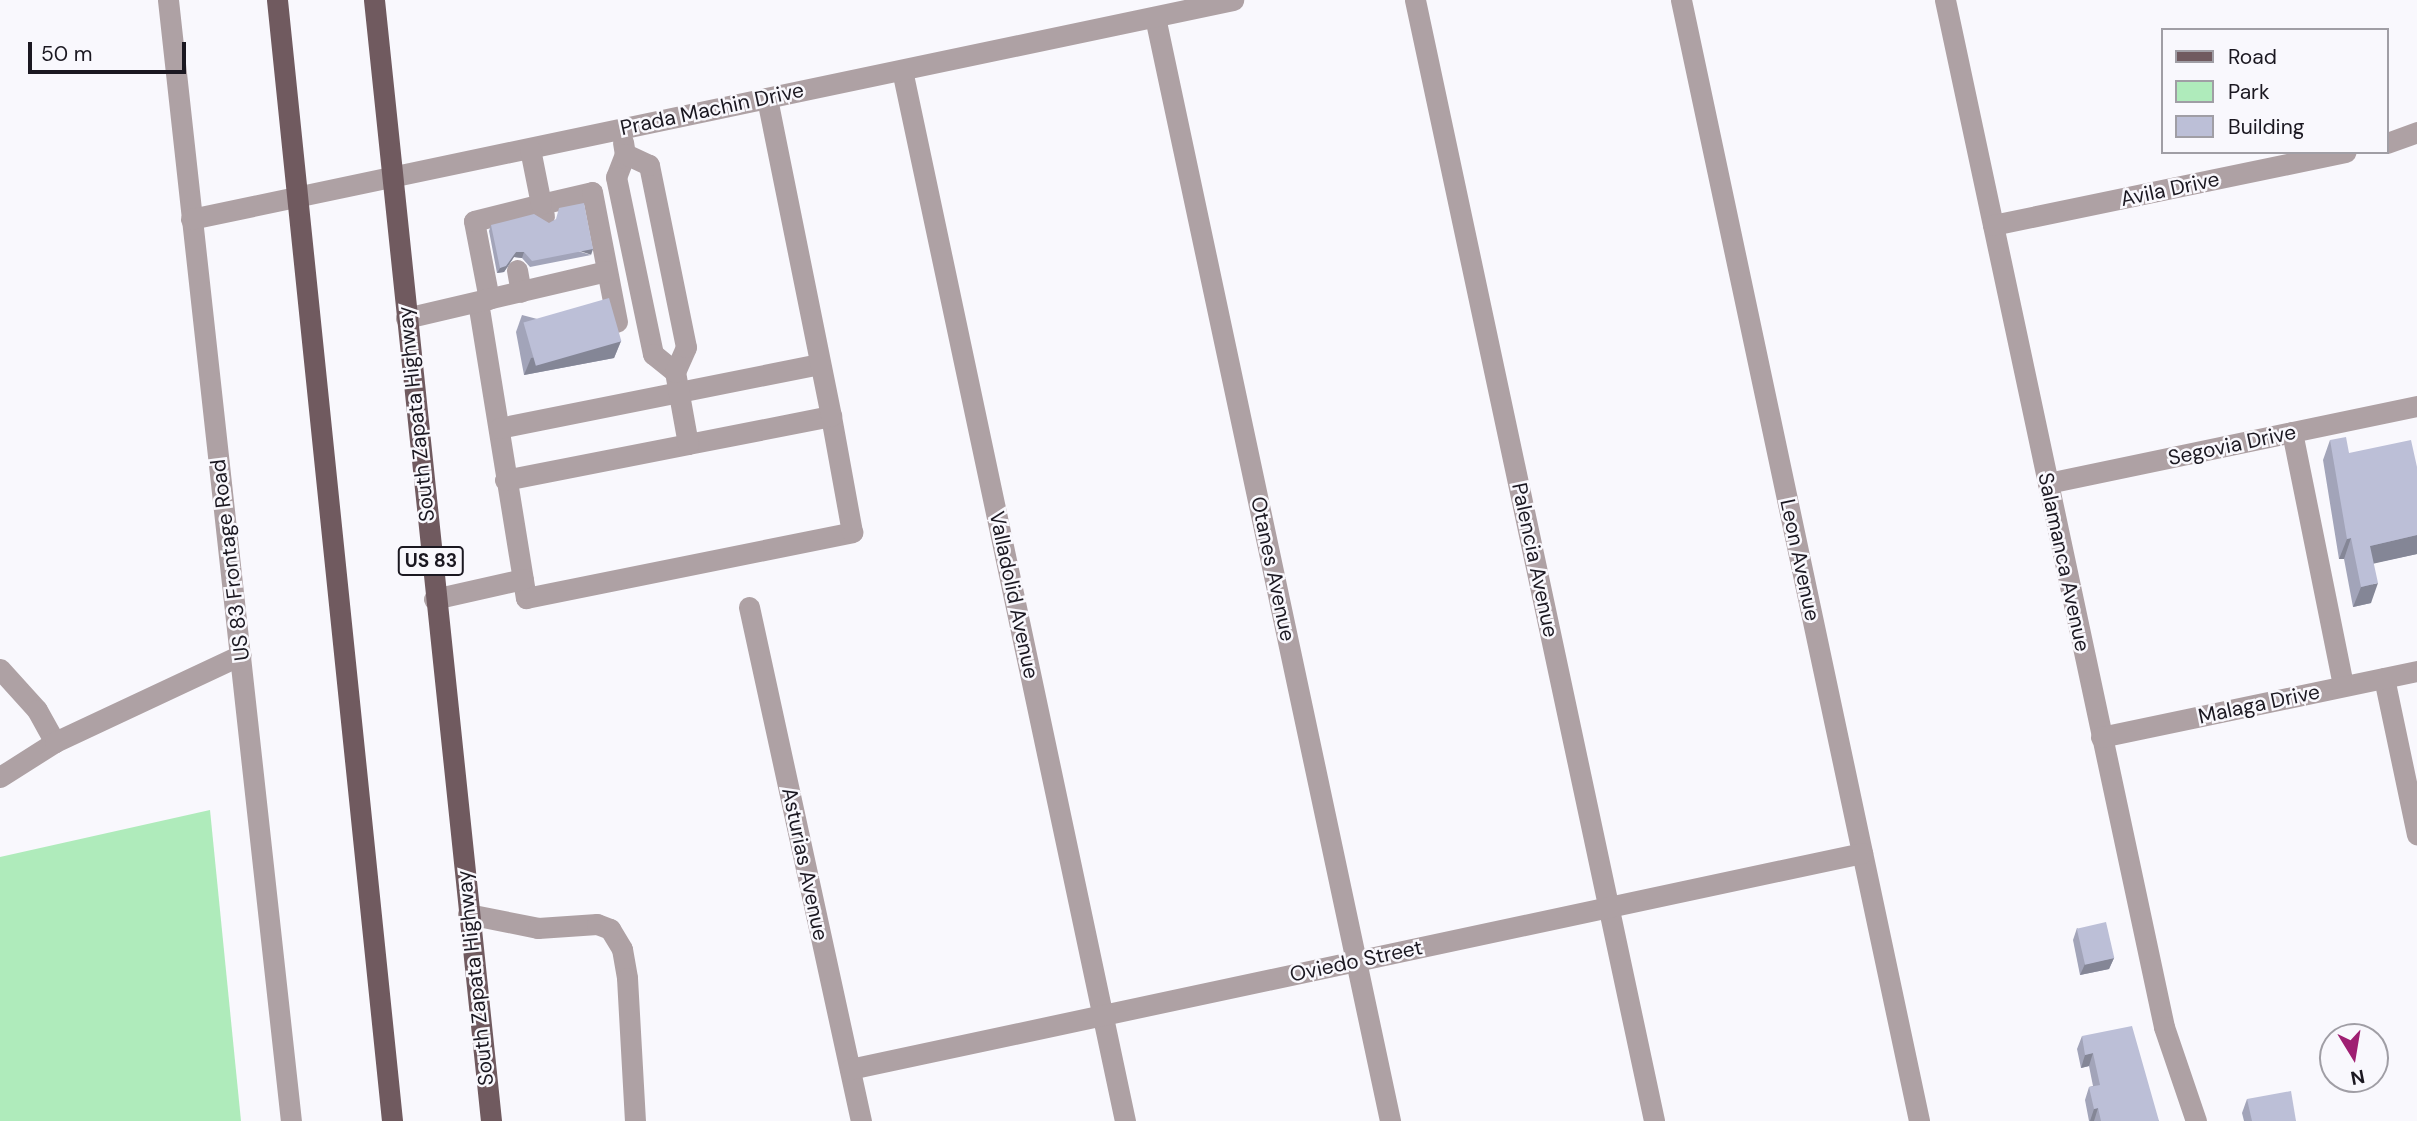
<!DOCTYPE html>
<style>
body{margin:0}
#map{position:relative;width:2417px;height:1121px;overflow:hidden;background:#f9f8fd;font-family:"DM Sans",sans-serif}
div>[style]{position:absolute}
.green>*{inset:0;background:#afebbb}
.minor>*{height:21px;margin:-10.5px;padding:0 10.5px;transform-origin:10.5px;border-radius:10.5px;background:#aea1a4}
.major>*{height:21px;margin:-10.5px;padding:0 10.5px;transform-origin:10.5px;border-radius:10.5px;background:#705a5f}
.wall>*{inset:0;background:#a2a4b9}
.shaded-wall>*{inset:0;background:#848696;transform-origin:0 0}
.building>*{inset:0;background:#bcbfd7;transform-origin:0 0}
span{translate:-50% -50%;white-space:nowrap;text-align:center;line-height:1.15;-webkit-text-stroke:5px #f9f8fd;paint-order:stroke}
.shield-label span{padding:2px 5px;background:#f9f8fd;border:2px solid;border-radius:5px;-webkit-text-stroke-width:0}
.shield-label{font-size:19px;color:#1b1821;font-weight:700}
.street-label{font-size:21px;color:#1b1821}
.legend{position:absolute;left:2161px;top:28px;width:228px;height:126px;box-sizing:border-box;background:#f9f8fd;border:2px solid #a09ea5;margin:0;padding:9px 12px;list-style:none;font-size:21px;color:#1b1821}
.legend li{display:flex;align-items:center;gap:14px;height:35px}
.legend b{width:35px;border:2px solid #a09ea5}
.north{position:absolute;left:2319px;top:1023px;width:70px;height:70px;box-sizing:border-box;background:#f9f8fd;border:2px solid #a09ea5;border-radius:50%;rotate:169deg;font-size:19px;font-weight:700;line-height:28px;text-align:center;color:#1b1821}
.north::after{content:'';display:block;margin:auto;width:24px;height:32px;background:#9f1f72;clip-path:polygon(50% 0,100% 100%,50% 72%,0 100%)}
.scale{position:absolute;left:28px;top:42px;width:158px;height:32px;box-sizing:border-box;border:4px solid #1b1821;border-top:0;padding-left:9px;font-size:21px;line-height:24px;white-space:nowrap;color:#1b1821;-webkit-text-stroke:5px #f9f8fd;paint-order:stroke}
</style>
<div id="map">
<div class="green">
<i style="clip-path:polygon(210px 810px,241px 1121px,0 1121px,0 857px)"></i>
</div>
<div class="minor">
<i style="left:168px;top:0;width:1128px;rotate:83.74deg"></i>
<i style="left:1415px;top:0;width:1146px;rotate:77.96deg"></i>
<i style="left:1681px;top:0;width:1146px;rotate:78.01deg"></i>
<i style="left:1945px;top:0;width:1050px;rotate:77.96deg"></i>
<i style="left:2164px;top:1027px;width:99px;rotate:71.2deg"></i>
<i style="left:1155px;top:17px;width:1129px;rotate:77.98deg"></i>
<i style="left:902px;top:70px;width:1074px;rotate:78.02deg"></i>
<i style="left:623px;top:142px;width:12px;rotate:81deg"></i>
<i style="left:625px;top:154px;width:25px;rotate:111deg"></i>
<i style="left:616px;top:177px;width:181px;rotate:78.2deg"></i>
<i style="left:653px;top:354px;width:28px;rotate:39deg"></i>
<i style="left:2387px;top:143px;width:32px;rotate:-20deg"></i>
<i style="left:544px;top:216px;width:12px;rotate:-104deg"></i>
<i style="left:541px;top:204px;width:52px;rotate:-13.2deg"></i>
<i style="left:592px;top:192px;width:132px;rotate:79.1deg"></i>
<i style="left:191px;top:219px;width:1065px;rotate:-11.87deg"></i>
<i style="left:1993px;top:225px;width:360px;rotate:-11.7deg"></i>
<i style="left:517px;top:270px;width:22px;rotate:80deg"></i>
<i style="left:489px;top:299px;width:79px;rotate:-100.9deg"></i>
<i style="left:474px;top:221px;width:69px;rotate:-14.2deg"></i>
<i style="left:541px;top:204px;width:56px;rotate:-101.3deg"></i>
<i style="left:478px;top:302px;width:300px;rotate:80.8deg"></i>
<i style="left:526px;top:598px;width:333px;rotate:-11.4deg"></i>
<i style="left:852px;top:532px;width:118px;rotate:-100.3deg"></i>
<i style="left:406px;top:318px;width:205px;rotate:-13.2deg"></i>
<i style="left:499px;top:428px;width:326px;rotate:-11.3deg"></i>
<i style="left:2292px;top:432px;width:259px;rotate:78.6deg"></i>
<i style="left:688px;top:444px;width:146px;rotate:-11.1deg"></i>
<i style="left:831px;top:416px;width:324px;rotate:-101.4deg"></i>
<i style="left:505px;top:480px;width:187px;rotate:-11.1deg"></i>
<i style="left:688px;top:444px;width:73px;rotate:-100.2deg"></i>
<i style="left:675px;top:372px;width:27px;rotate:-66deg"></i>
<i style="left:686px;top:347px;width:186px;rotate:-101.5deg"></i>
<i style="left:649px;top:165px;width:26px;rotate:-155deg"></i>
<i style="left:2048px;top:483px;width:377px;rotate:-11.8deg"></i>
<i style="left:434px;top:599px;width:91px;rotate:-12.7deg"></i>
<i style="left:749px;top:607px;width:526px;rotate:77.71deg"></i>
<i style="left:0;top:669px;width:55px;rotate:47.9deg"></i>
<i style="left:37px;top:710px;width:37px;rotate:61deg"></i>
<i style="left:2384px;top:678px;width:160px;rotate:78.1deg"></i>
<i style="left:2101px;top:737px;width:323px;rotate:-11.8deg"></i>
<i style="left:0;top:777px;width:65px;rotate:-32.5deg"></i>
<i style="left:55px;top:742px;width:205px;rotate:-25.1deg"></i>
<i style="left:468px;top:914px;width:71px;rotate:11.3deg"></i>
<i style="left:538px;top:928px;width:59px;rotate:-3.9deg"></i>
<i style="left:597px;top:924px;width:14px;rotate:21deg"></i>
<i style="left:610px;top:929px;width:23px;rotate:59deg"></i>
<i style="left:622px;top:949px;width:29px;rotate:80deg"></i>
<i style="left:627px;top:978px;width:143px;rotate:86.8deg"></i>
<i style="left:850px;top:1069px;width:1035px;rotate:-12.05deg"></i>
</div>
<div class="major">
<i style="left:277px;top:0;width:1127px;rotate:84.14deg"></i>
<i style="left:374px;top:0;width:1127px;rotate:84.04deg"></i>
</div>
<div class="wall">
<i style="clip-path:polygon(491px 225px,591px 255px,530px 267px,522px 258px,514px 257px,504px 272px,497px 273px,489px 231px)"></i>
<i style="clip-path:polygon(522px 315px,621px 341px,614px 358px,524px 375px,516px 332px)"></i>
<i style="clip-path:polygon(2330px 440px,2349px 453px,2417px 467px,2417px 554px,2374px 563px,2371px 603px,2353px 607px,2344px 559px,2339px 559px,2323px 460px)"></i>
<i style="clip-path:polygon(2077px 928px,2114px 958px,2109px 969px,2080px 975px,2073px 940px)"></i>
<i style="clip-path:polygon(2082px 1036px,2159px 1121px,2089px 1121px,2085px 1100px,2089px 1087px,2093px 1086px,2089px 1066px,2081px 1068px,2077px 1049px)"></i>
<i style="clip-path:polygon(2247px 1099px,2296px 1121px,2244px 1121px,2242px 1113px)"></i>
</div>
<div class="shaded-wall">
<i style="left:593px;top:249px;width:6px;height:62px;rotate:108deg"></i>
<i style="clip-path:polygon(516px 252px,524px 252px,522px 258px,514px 257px,504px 272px,497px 273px,500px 268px)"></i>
<i style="clip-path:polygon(621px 341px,614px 358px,524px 375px,531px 358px)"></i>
<i style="clip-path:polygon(2417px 535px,2417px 554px,2363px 566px,2370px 546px)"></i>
<i style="clip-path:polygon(2351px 538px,2344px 559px,2339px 559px,2347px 539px)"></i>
<i style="clip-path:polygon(2378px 583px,2371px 603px,2353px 607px,2361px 587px)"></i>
<i style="clip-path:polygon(2114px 958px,2109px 969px,2080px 975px,2085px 964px)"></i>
<i style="clip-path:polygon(2093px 1053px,2089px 1066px,2081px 1068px,2085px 1055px)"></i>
<i style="clip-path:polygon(2098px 1108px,2094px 1121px,2090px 1121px,2094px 1109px)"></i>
</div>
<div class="building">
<i style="clip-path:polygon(584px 203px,593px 249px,532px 261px,524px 252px,516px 252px,506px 266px,500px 268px,491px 225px,534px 214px,549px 223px,556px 219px,559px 208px)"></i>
<i style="left:609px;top:298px;width:45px;height:89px;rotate:74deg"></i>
<i style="clip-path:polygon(2346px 437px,2349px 453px,2411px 440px,2417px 467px,2417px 535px,2370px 546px,2378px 583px,2361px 587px,2351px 538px,2347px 539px,2330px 440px)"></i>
<i style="left:2106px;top:922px;width:37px;height:30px;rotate:77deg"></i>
<i style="clip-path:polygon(2132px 1026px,2159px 1121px,2101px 1121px,2098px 1108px,2094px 1109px,2089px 1087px,2100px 1085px,2093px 1053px,2085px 1055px,2082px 1036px)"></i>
<i style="clip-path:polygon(2291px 1091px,2296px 1121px,2252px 1121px,2247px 1099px)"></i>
</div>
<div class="shield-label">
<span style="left:431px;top:561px">US 83</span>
</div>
<div class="street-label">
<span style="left:712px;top:109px;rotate:-12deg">Prada Machin Drive</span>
<span style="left:2170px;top:189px;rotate:-12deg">Avila Drive</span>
<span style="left:416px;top:414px;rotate:-96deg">South Zapata Highway</span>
<span style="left:2232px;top:445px;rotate:-12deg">Segovia Drive</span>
<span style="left:230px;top:560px;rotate:-97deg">US 83 Frontage Road</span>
<span style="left:1535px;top:560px;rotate:78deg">Palencia Avenue</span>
<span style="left:1800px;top:560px;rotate:78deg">Leon Avenue</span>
<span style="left:2064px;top:562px;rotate:78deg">Salamanca Avenue</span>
<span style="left:1273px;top:569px;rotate:78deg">Otanes Avenue</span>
<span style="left:1014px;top:595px;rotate:78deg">Valladolid Avenue</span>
<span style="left:2259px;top:704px;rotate:-12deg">Malaga Drive</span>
<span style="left:805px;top:864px;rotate:78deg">Asturias Avenue</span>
<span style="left:1356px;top:961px;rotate:-12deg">Oviedo Street</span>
<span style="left:475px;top:978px;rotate:-96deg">South Zapata Highway</span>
</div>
<ul class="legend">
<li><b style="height:9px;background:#705a5f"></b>Road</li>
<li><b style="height:19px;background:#afebbb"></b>Park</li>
<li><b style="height:19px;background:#bcbfd7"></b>Building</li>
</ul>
<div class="north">N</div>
<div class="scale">50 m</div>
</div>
